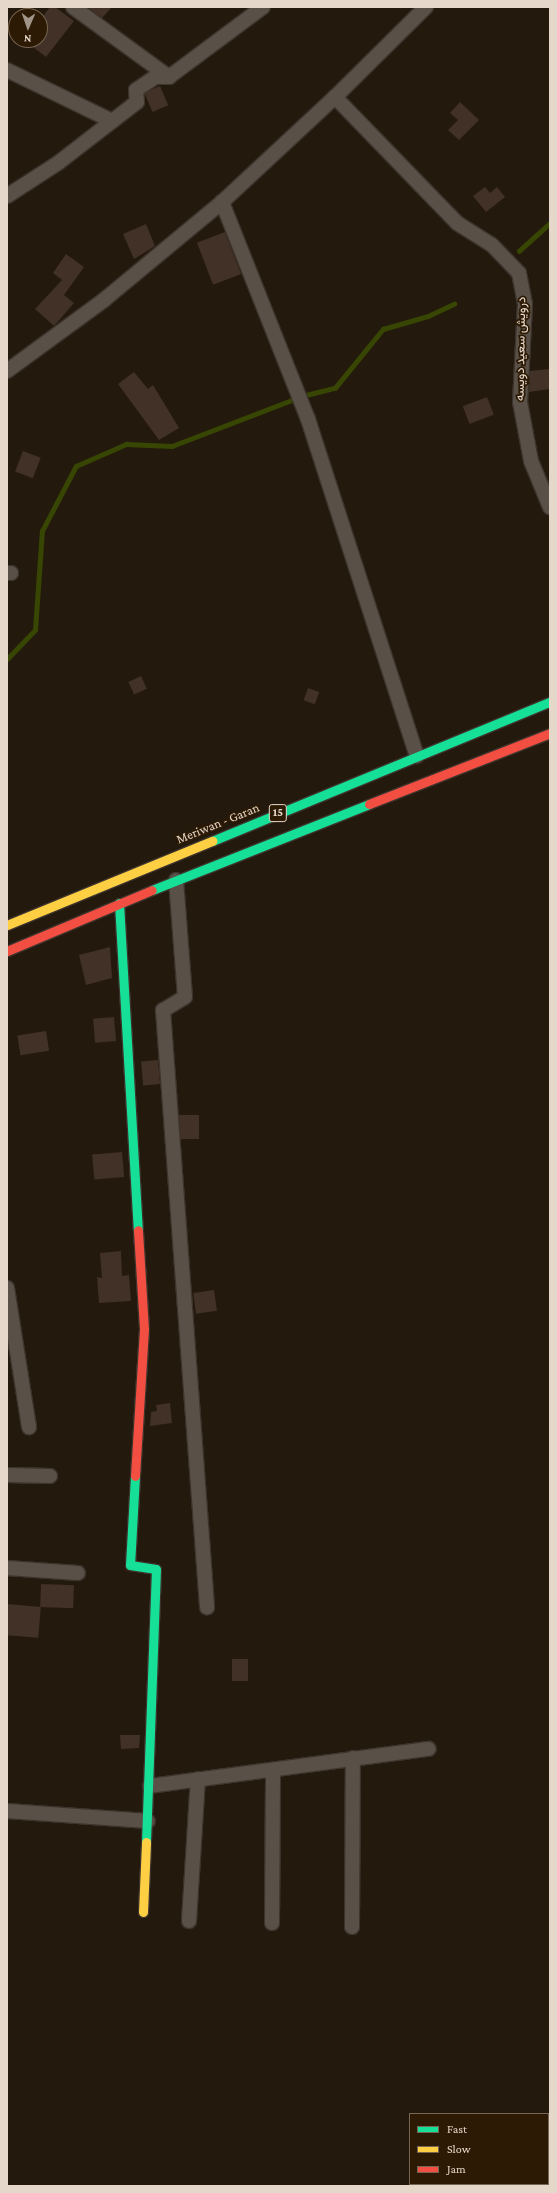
<!DOCTYPE html>
<meta charset="utf-8">
<style>
body{margin:0}
#map{position:relative;width:557px;height:2193px;overflow:hidden;background:#24190d;font-family:"Crimson Pro",Vazirmatn,serif}
div>[style]{position:absolute}
.stream>*{height:4.5px;margin:-2.25px;padding:0 2.25px;transform-origin:2.25px;border-radius:2.25px;background:#384603}
.building>*{inset:0;background:#413127;transform-origin:0 0}
.roads{filter:drop-shadow(1px 0 #3d342d) drop-shadow(-1px 0 #3d342d) drop-shadow(0 1px #3d342d) drop-shadow(0 -1px #3d342d)}
.street>*{height:14px;margin:-7px;padding:0 7px;transform-origin:7px;border-radius:7px;background:#595047}
.fast>*{height:9px;margin:-4.5px;padding:0 4.5px;transform-origin:4.5px;border-radius:4.5px;background:#16e098}
.slow>*{height:9px;margin:-4.5px;padding:0 4.5px;transform-origin:4.5px;border-radius:4.5px;background:#ffcf43}
.jam>*{height:9px;margin:-4.5px;padding:0 4.5px;transform-origin:4.5px;border-radius:4.5px;background:#f24e42}
span{translate:-50% -50%;white-space:nowrap;text-align:center;line-height:1.15;-webkit-text-stroke:3.5px #2d1a04;paint-order:stroke}
.shield-label span{padding:1px 3px;background:#2d1a04;border:1px solid;border-radius:3px;-webkit-text-stroke-width:0}
.shield-label{font-size:12px;color:#e5d8ca;font-weight:700}
.street-label{font-size:13px;color:#e5d8ca}
.frame{position:absolute;inset:0;border:8px solid #e5d8ca;pointer-events:none}
.legend{position:absolute;left:409px;top:2113px;width:140px;height:72px;box-sizing:border-box;background:#2d1a04;border:1px solid #776653;margin:0;padding:5px 7px;list-style:none;font-size:12px;color:#e5d8ca}
.legend li{display:flex;align-items:center;gap:8px;height:20px}
.legend b{width:20px;border:1px solid #776653}
.north{position:absolute;left:8px;top:8px;width:40px;height:40px;box-sizing:border-box;background:#2d1a04;border:1px solid #776653;border-radius:50%;rotate:182deg;font-size:11px;font-weight:700;line-height:16px;text-align:center;color:#e5d8ca}
.north::after{content:'';display:block;margin:auto;width:14px;height:18px;background:#a19588;clip-path:polygon(50% 0,100% 100%,50% 72%,0 100%)}
</style>
<div id="map">
<div class="stream">
<i style="left:519px;top:251px;width:42px;rotate:-42.1deg"></i>
<i style="left:7px;top:659px;width:40px;rotate:-46deg"></i>
<i style="left:35px;top:630px;width:99px;rotate:-86deg"></i>
<i style="left:42px;top:531px;width:73px;rotate:-62.4deg"></i>
<i style="left:76px;top:466px;width:55px;rotate:-23.7deg"></i>
<i style="left:126px;top:444px;width:46px;rotate:2.5deg"></i>
<i style="left:172px;top:446px;width:139px;rotate:-21deg"></i>
<i style="left:302px;top:396px;width:34px;rotate:-14deg"></i>
<i style="left:335px;top:388px;width:76px;rotate:-50.9deg"></i>
<i style="left:383px;top:329px;width:47px;rotate:-16.1deg"></i>
<i style="left:428px;top:316px;width:29px;rotate:-25deg"></i>
</div>
<div class="building">
<i style="clip-path:polygon(50px 7px,55px 7px,74px 21px,46px 57px,24px 40px,40px 40px,40px 20px)"></i>
<i style="clip-path:polygon(87px 7px,112px 7px,102px 18px)"></i>
<i style="left:160px;top:86px;width:21px;height:17px;rotate:67deg"></i>
<i style="clip-path:polygon(460px 102px,479px 120px,459px 140px,448px 130px,458px 120px,450px 113px)"></i>
<i style="clip-path:polygon(485px 187px,490px 193px,497px 187px,505px 197px,486px 212px,473px 196px)"></i>
<i style="clip-path:polygon(146px 224px,155px 246px,134px 259px,123px 234px)"></i>
<i style="left:225px;top:232px;width:45px;height:30px;rotate:69deg"></i>
<i style="clip-path:polygon(66px 254px,84px 267px,64px 295px,74px 303px,54px 326px,35px 309px,62px 280px,53px 273px)"></i>
<i style="clip-path:polygon(549px 369px,550px 389px,529px 392px,530px 371px)"></i>
<i style="clip-path:polygon(134px 372px,148px 389px,153px 385px,179px 428px,159px 440px,118px 384px)"></i>
<i style="left:487px;top:397px;width:19px;height:26px;rotate:69deg"></i>
<i style="left:23px;top:451px;width:19px;height:22px;rotate:21deg"></i>
<i style="left:141px;top:676px;width:14px;height:14px;rotate:65deg"></i>
<i style="left:308px;top:688px;width:12px;height:13px;rotate:20deg"></i>
<i style="clip-path:polygon(110px 947px,112px 978px,86px 985px,79px 955px)"></i>
<i style="left:114px;top:1017px;width:24px;height:21px;rotate:85deg"></i>
<i style="left:46px;top:1031px;width:20px;height:29px;rotate:81deg"></i>
<i style="left:158px;top:1060px;width:24px;height:17px;rotate:85deg"></i>
<i style="left:179px;top:1115px;width:20px;height:24px"></i>
<i style="left:122px;top:1152px;width:25px;height:30px;rotate:85deg"></i>
<i style="clip-path:polygon(121px 1251px,122px 1276px,129px 1275px,131px 1301px,99px 1303px,97px 1277px,102px 1278px,100px 1253px)"></i>
<i style="left:214px;top:1290px;width:21px;height:21px;rotate:82deg"></i>
<i style="clip-path:polygon(170px 1403px,172px 1423px,150px 1426px,151px 1412px,157px 1411px,156px 1405px)"></i>
<i style="left:41px;top:1584px;width:33px;height:23px;rotate:2deg"></i>
<i style="left:7px;top:1604px;width:34px;height:31px;rotate:5deg"></i>
<i style="left:232px;top:1659px;width:16px;height:22px"></i>
<i style="clip-path:polygon(120px 1735px,140px 1735px,139px 1748px,121px 1749px)"></i>
</div>
<div class="roads">
<div class="street">
<i style="left:73px;top:7px;width:119px;rotate:36.1deg"></i>
<i style="left:7px;top:70px;width:117px;rotate:25.9deg"></i>
<i style="left:335px;top:97px;width:175px;rotate:45.9deg"></i>
<i style="left:457px;top:223px;width:41px;rotate:32.2deg"></i>
<i style="left:492px;top:245px;width:39px;rotate:46deg"></i>
<i style="left:519px;top:273px;width:32px;rotate:79deg"></i>
<i style="left:525px;top:304px;width:98px;rotate:92.9deg"></i>
<i style="left:520px;top:402px;width:60px;rotate:79.4deg"></i>
<i style="left:531px;top:461px;width:50px;rotate:67.6deg"></i>
<i style="left:7px;top:196px;width:61px;rotate:-32.9deg"></i>
<i style="left:58px;top:163px;width:100px;rotate:-37.7deg"></i>
<i style="left:137px;top:102px;width:12px;rotate:-95deg"></i>
<i style="left:136px;top:90px;width:23px;rotate:-34deg"></i>
<i style="left:155px;top:77px;width:14px"></i>
<i style="left:169px;top:77px;width:117px;rotate:-36.7deg"></i>
<i style="left:222px;top:202px;width:233px;rotate:68.4deg"></i>
<i style="left:308px;top:419px;width:354px;rotate:72.1deg"></i>
<i style="left:7px;top:371px;width:120px;rotate:-36.2deg"></i>
<i style="left:104px;top:300px;width:153px;rotate:-39.7deg"></i>
<i style="left:222px;top:202px;width:154px;rotate:-42.9deg"></i>
<i style="left:335px;top:97px;width:128px;rotate:-44.7deg"></i>
<i style="left:7px;top:573px;width:4px"></i>
<i style="left:176px;top:880px;width:117px;rotate:85.6deg"></i>
<i style="left:185px;top:997px;width:26px;rotate:149deg"></i>
<i style="left:163px;top:1010px;width:599px;rotate:85.78deg"></i>
<i style="left:7px;top:1288px;width:141px;rotate:81deg"></i>
<i style="left:7px;top:1475px;width:43px;rotate:1.3deg"></i>
<i style="left:7px;top:1568px;width:71px;rotate:4deg"></i>
<i style="left:150px;top:1786px;width:281px;rotate:-7.6deg"></i>
<i style="left:7px;top:1811px;width:141px;rotate:4.1deg"></i>
<i style="left:189px;top:1921px;width:142px;rotate:-86.4deg"></i>
<i style="left:272px;top:1923px;width:153px;rotate:-89.6deg"></i>
<i style="left:352px;top:1927px;width:169px;rotate:-89.7deg"></i>
</div>
<div class="fast">
<i style="left:212px;top:841px;width:365px;rotate:-22.4deg"></i>
<i style="left:152px;top:890px;width:233px;rotate:-21.6deg"></i>
<i style="left:119px;top:903px;width:328px;rotate:86.7deg"></i>
<i style="left:135px;top:1476px;width:89px;rotate:93.2deg"></i>
<i style="left:130px;top:1565px;width:26px;rotate:9deg"></i>
<i style="left:156px;top:1569px;width:273px;rotate:92.1deg"></i>
</div>
<div class="slow">
<i style="left:7px;top:925px;width:222px;rotate:-22.3deg"></i>
<i style="left:143px;top:1912px;width:70px;rotate:-87.5deg"></i>
</div>
<div class="jam">
<i style="left:369px;top:804px;width:194px;rotate:-21.4deg"></i>
<i style="left:7px;top:951px;width:157px;rotate:-22.8deg"></i>
<i style="left:135px;top:1476px;width:147px;rotate:-86.5deg"></i>
<i style="left:144px;top:1329px;width:99px;rotate:-93.5deg"></i>
</div>
</div>
<div class="shield-label">
<span style="left:278px;top:813px">15</span>
</div>
<div class="street-label">
<span style="left:521px;top:349px;rotate:-89deg">درویش سعید دویسه</span>
<span style="left:218px;top:824px;rotate:-22deg">Meriwan - Garan</span>
</div>
<div class="frame"></div>
<ul class="legend">
<li><b style="height:5px;background:#16e098"></b>Fast</li>
<li><b style="height:5px;background:#ffcf43"></b>Slow</li>
<li><b style="height:5px;background:#f24e42"></b>Jam</li>
</ul>
<div class="north">N</div>
</div>
